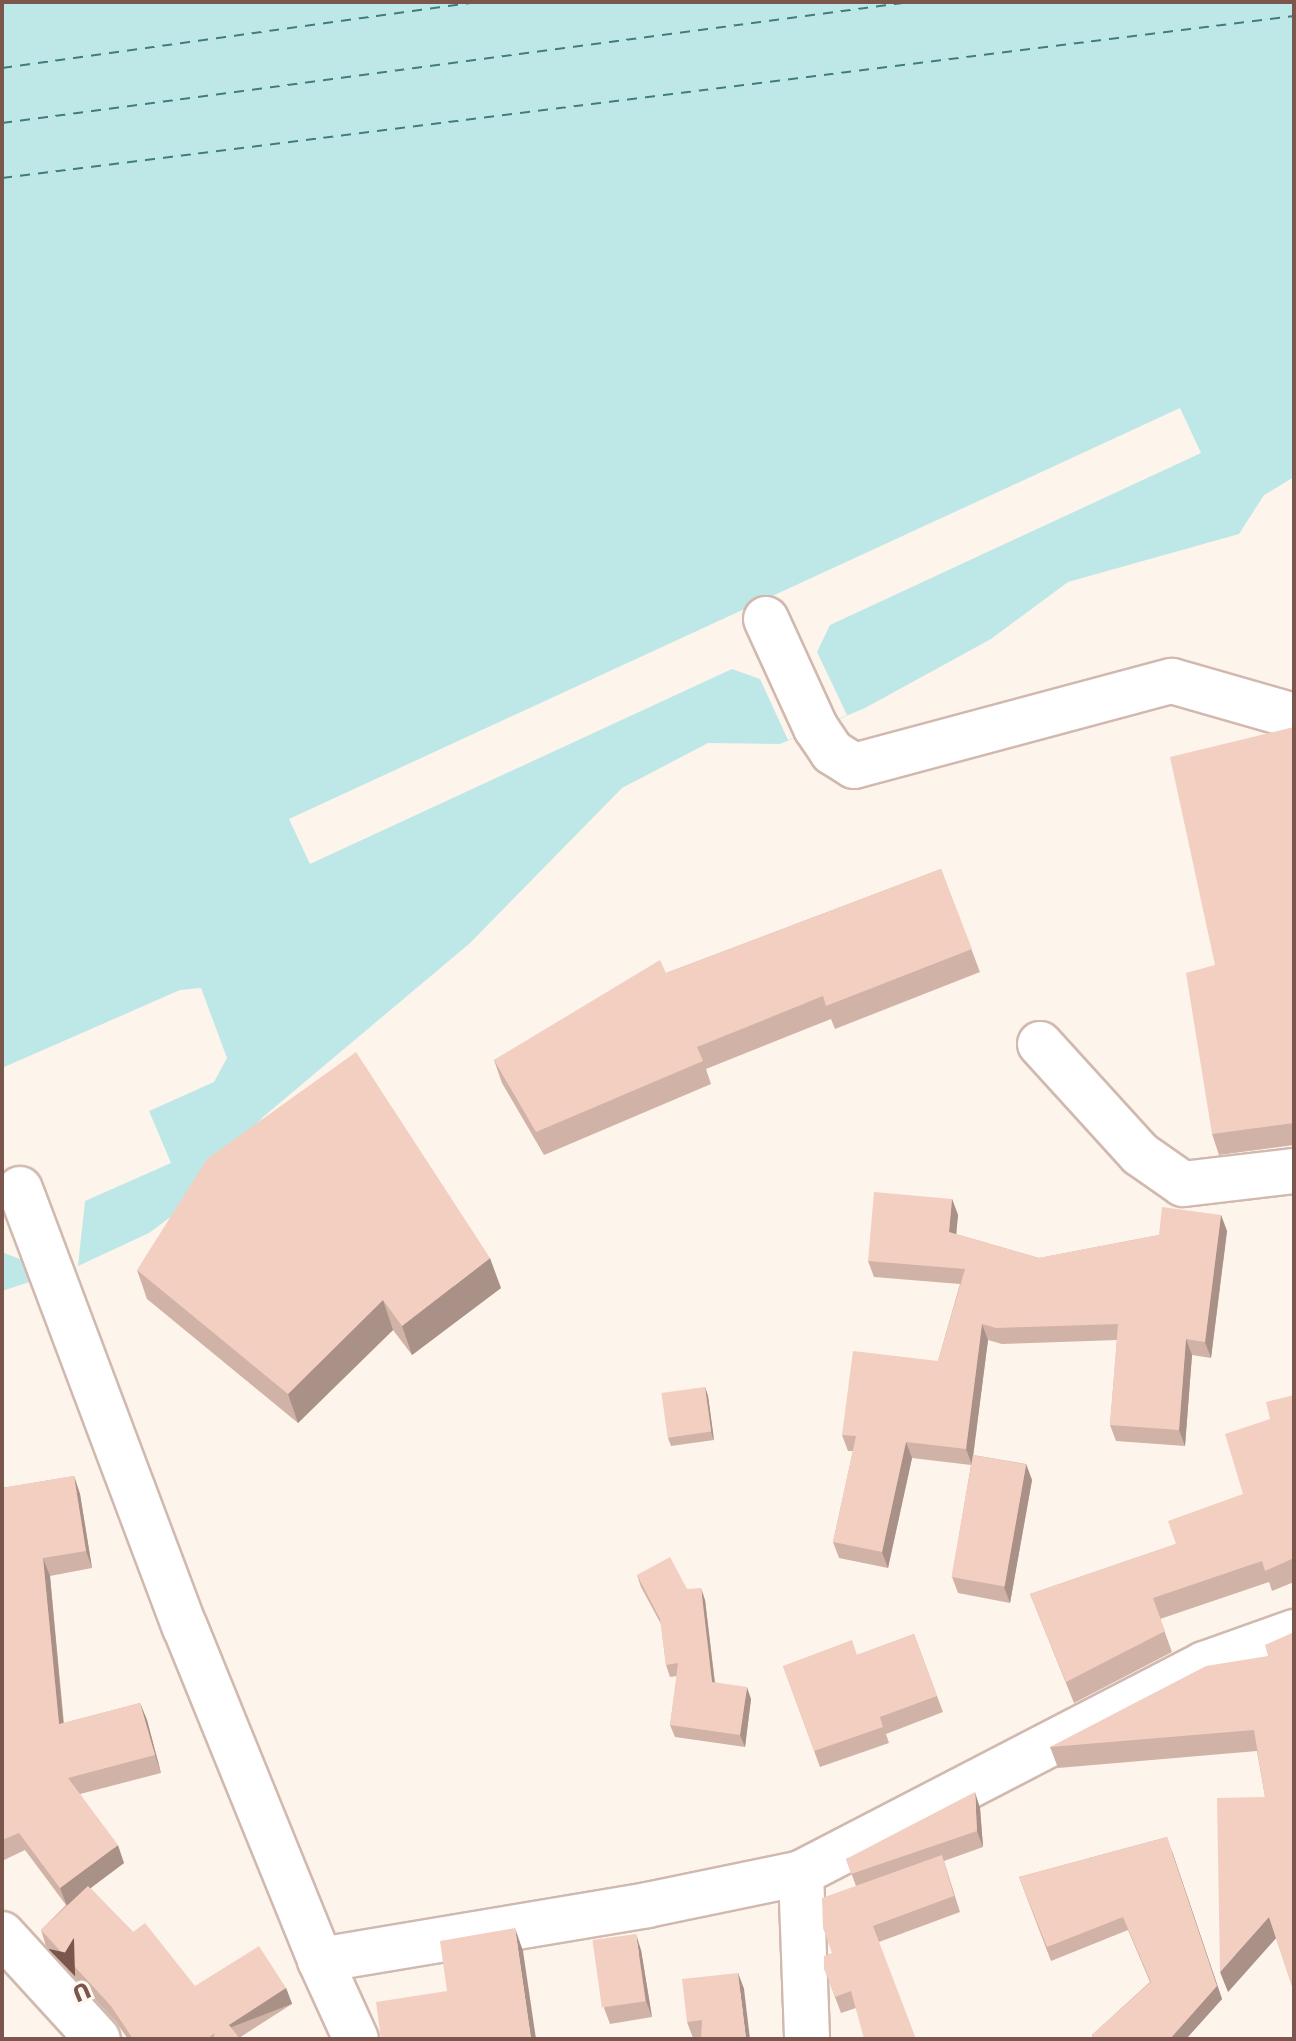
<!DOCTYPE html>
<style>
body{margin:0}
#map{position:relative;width:1296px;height:2041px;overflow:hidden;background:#fdf4eb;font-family:"DejaVu Sans",sans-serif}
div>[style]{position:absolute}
.water>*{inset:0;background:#bee8e8}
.pier>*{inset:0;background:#fdf4eb}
.ferry>*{height:2px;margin-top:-1px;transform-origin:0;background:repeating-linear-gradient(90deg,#3f7c7e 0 10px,transparent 0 18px)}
.roads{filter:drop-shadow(2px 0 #d1b9af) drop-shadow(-2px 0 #d1b9af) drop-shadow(0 2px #d1b9af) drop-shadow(0 -2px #d1b9af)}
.minor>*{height:44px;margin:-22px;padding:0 22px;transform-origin:22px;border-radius:22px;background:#fff}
.wall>*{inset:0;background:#d1b2a6}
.shaded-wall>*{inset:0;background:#aa9187;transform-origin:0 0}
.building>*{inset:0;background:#f3cfc1;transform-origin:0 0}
span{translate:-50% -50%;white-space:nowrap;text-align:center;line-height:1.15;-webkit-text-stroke:6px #fff8f2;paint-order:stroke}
.frame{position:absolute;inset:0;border:4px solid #7a564c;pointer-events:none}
.north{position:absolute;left:32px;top:1929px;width:80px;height:80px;-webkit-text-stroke:6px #fff8f2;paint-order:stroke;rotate:157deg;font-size:22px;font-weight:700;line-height:32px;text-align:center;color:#7a564c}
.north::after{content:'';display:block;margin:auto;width:28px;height:36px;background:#7a564c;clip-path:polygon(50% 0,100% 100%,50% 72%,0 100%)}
</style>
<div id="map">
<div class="water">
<i style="clip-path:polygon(2px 2px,1294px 2px,1294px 477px,1264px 495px,1239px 534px,1068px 582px,991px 639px,865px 708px,780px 744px,708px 743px,622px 788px,469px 944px,263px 1117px,188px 1204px,149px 1233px,78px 1266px,2px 1291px)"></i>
</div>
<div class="pier">
<i style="clip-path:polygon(1180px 408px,1201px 453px,830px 625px,817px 652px,847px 715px,788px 740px,760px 679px,732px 669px,310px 864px,289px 819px)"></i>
<i style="clip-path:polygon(201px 988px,227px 1058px,214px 1082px,149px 1111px,171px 1163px,85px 1201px,78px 1266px,29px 1282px,22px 1260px,2px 1252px,2px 1068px,180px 990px)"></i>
</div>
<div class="ferry">
<i style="left:2px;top:68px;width:478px;rotate:-7.9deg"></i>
<i style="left:2px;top:123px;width:916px;rotate:-7.59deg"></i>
<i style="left:2px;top:178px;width:1302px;rotate:-7.15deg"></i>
</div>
<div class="roads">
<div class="minor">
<i style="left:766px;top:619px;width:120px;rotate:65.4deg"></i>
<i style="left:816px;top:728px;width:29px;rotate:56deg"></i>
<i style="left:832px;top:752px;width:26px;rotate:32deg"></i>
<i style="left:854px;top:766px;width:329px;rotate:-15deg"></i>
<i style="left:1172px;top:681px;width:127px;rotate:16deg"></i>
<i style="left:1040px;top:1044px;width:149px;rotate:47.7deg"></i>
<i style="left:1140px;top:1154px;width:52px;rotate:34.9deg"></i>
<i style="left:1183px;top:1184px;width:112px;rotate:-6.7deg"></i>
<i style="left:20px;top:1189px;width:468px;rotate:69.4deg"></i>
<i style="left:185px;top:1627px;width:359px;rotate:67.9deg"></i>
<i style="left:801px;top:1873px;width:166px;rotate:87.9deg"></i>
<i style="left:2px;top:1934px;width:142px;rotate:47.6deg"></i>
<i style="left:356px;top:2039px;width:87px;rotate:-114.5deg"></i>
<i style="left:320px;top:1960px;width:332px;rotate:-9.5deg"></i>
<i style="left:647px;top:1905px;width:157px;rotate:-11.7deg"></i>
<i style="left:801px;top:1873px;width:454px;rotate:-27.4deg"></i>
<i style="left:1204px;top:1664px;width:96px;rotate:-19.6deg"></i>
</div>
</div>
<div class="wall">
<i style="clip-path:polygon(1294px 727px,1294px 1145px,1219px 1155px,1212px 1134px,1215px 965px)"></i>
<i style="clip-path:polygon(941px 869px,980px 972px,835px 1029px,831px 1019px,706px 1069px,711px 1084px,544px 1155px,502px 1083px,494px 1060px,666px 973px)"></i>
<i style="clip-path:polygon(952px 1199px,958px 1215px,956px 1234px,1039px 1258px,1159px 1235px,1221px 1215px,1227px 1231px,1211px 1358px,1192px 1355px,1185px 1446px,1116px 1441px,1110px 1425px,1117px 1340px,1002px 1344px,988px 1340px,973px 1455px,1026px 1464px,1032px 1480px,1010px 1603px,958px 1593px,952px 1577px,971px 1465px,912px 1458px,888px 1568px,839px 1558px,833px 1542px,853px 1451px,848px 1451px,842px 1435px,938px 1361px,960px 1284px,874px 1277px,868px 1261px)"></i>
<i style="clip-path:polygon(137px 1270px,501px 1288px,412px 1355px,393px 1330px,298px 1423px,147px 1299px)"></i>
<i style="clip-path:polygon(705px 1387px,708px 1396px,714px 1440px,671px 1446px,668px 1438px)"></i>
<i style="clip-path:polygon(1294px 1395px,1294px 1582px,1272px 1591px,1269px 1582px,1160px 1619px,1172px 1652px,1074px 1703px,1030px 1594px,1176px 1544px,1243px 1494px,1270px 1419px)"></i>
<i style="clip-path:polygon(74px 1476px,80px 1494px,92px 1568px,50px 1576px,64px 1723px,140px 1703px,147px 1720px,161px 1773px,80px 1794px,124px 1863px,90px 1888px,133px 1932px,195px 1986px,286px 1988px,292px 2004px,239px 2038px,240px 2039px,128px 2039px,116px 2022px,46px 1946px,41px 1930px,66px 1905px,25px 1850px,2px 1861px,2px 1488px)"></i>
<i style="clip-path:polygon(637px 1575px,687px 1589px,705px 1600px,715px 1682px,751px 1699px,745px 1747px,675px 1737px,670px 1725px,677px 1676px,670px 1677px,666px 1665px,661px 1624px,641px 1587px)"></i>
<i style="clip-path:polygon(1294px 1632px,1294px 1992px,1276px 1938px,1228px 1992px,1265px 1797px,1257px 1751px,1058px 1768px,1050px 1747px,1268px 1656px)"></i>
<i style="clip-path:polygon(914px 1634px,943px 1712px,886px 1734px,889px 1743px,820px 1767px,783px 1666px,857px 1655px)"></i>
<i style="clip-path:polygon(980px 1808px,983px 1847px,944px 1861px,960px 1912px,879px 1942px,856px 2008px,841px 2013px,824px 1968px,832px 1954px,856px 1886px,846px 1859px)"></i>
<i style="clip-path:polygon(1167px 1837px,1222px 1999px,1186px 2039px,1093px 2039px,1092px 2035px,1150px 1982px,1128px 1930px,1051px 1961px,1019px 1877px)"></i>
<i style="clip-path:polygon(641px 1950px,652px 2017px,610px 2024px,604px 2008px)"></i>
<i style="clip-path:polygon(738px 1973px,744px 1989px,701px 2037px,693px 2038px,687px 2022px)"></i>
</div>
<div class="shaded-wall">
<i style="clip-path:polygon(952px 1199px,958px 1215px,955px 1248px,949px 1232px)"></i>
<i style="clip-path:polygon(1221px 1215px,1227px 1231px,1211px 1358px,1205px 1342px)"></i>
<i style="clip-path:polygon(490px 1258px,501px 1288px,412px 1355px,402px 1326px)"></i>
<i style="clip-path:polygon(383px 1300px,393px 1330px,298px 1423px,288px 1394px)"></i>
<i style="clip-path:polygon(982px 1324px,988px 1340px,972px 1465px,966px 1449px)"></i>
<i style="clip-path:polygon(1186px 1339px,1192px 1355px,1185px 1446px,1179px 1430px)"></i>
<i style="clip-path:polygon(705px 1387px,708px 1396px,714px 1440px,711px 1432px)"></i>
<i style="clip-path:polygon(906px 1442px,912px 1458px,888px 1568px,882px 1552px)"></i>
<i style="clip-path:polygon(1026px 1464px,1032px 1480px,1010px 1603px,1004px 1587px)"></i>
<i style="clip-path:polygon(74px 1476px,80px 1494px,92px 1568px,86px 1551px)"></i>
<i style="clip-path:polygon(43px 1558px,50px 1576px,65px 1742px,59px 1724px)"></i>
<i style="clip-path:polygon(701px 1588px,705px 1600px,716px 1694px,712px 1682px)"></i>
<i style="clip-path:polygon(747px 1687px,751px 1699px,745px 1747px,740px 1735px)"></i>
<i style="clip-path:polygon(140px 1703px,147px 1720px,161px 1773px,155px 1755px)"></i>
<i style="clip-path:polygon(975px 1792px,980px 1808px,983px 1847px,977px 1831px)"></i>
<i style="clip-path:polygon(118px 1845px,124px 1863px,67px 1906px,60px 1888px)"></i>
<i style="clip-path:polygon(1172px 1851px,1222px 1999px,1186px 2039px,1170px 2039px)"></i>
<i style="clip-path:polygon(1269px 1917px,1276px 1938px,1228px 1992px,1220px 1972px)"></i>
<i style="clip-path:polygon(515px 1928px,523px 1951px,536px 2039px,531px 2039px)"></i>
<i style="clip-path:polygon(636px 1934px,641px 1950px,652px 2017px,646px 2001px)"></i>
<i style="clip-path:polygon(738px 1973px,744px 1989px,750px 2039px,746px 2039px)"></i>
<i style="left:286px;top:1988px;width:17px;height:68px;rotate:69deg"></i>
</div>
<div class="building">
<i style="clip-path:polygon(1294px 727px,1294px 1123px,1212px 1134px,1186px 973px,1215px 965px,1170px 757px)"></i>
<i style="clip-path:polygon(941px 869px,972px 949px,826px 1006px,823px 996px,697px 1047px,703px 1061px,536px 1132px,494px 1060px,660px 960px,666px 973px)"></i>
<i style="clip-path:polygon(356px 1052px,490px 1258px,402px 1326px,383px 1300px,288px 1394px,137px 1270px,207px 1159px)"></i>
<i style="clip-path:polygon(874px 1192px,952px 1199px,949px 1232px,1039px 1258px,1159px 1235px,1162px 1207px,1221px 1215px,1205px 1342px,1186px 1339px,1179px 1430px,1110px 1425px,1118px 1324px,996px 1328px,982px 1324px,966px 1449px,906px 1442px,882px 1552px,833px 1542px,856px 1436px,842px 1435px,853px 1351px,938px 1361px,965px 1269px,868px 1261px)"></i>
<i style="left:705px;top:1387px;width:45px;height:44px;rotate:82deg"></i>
<i style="clip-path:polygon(1294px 1395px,1294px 1558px,1265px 1571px,1262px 1561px,1153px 1598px,1165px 1631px,1066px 1682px,1030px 1594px,1176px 1544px,1168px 1521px,1243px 1494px,1225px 1434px,1270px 1419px,1266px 1402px)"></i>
<i style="left:973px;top:1455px;width:54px;height:124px;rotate:10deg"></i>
<i style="clip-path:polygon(74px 1476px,86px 1551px,43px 1558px,59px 1724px,140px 1703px,155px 1755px,68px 1778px,118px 1845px,60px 1888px,19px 1833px,2px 1840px,2px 1488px)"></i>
<i style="clip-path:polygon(670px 1557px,687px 1589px,701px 1588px,712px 1682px,747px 1687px,740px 1735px,670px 1725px,678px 1663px,666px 1665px,660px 1619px,637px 1575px)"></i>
<i style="clip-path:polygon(1294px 1632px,1294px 1987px,1291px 1983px,1269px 1917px,1220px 1972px,1217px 1798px,1265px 1797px,1254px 1730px,1050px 1747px,1206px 1666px,1268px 1656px,1265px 1645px)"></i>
<i style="clip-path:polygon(914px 1634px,937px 1696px,880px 1717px,883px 1727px,814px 1751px,783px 1666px,852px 1640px,857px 1655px)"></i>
<i style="clip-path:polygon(975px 1792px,977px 1831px,851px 1874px,846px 1859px)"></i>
<i style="clip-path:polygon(1167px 1837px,1217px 1986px,1170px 2039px,1095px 2039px,1092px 2035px,1151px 1982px,1123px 1917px,1047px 1947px,1019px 1877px)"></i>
<i style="clip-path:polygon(942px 1855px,954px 1896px,873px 1926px,916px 2039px,864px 2039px,851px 1991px,835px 1997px,824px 1968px,824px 1956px,832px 1953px,823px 1928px,822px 1898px)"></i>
<i style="clip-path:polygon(88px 1886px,133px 1932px,145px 1923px,195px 1986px,259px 1946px,286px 1988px,229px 2025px,240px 2039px,213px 2039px,215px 2033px,206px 2039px,133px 2039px,111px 2006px,41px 1930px)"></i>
<i style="clip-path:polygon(515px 1928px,531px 2039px,381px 2039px,376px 2002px,447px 1991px,440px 1941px)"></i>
<i style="left:636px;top:1934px;width:68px;height:44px;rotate:82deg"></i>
<i style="clip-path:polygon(738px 1973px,746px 2039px,701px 2039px,702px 2020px,687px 2022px,682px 1979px)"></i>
</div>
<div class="frame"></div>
<div class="north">U</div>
</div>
